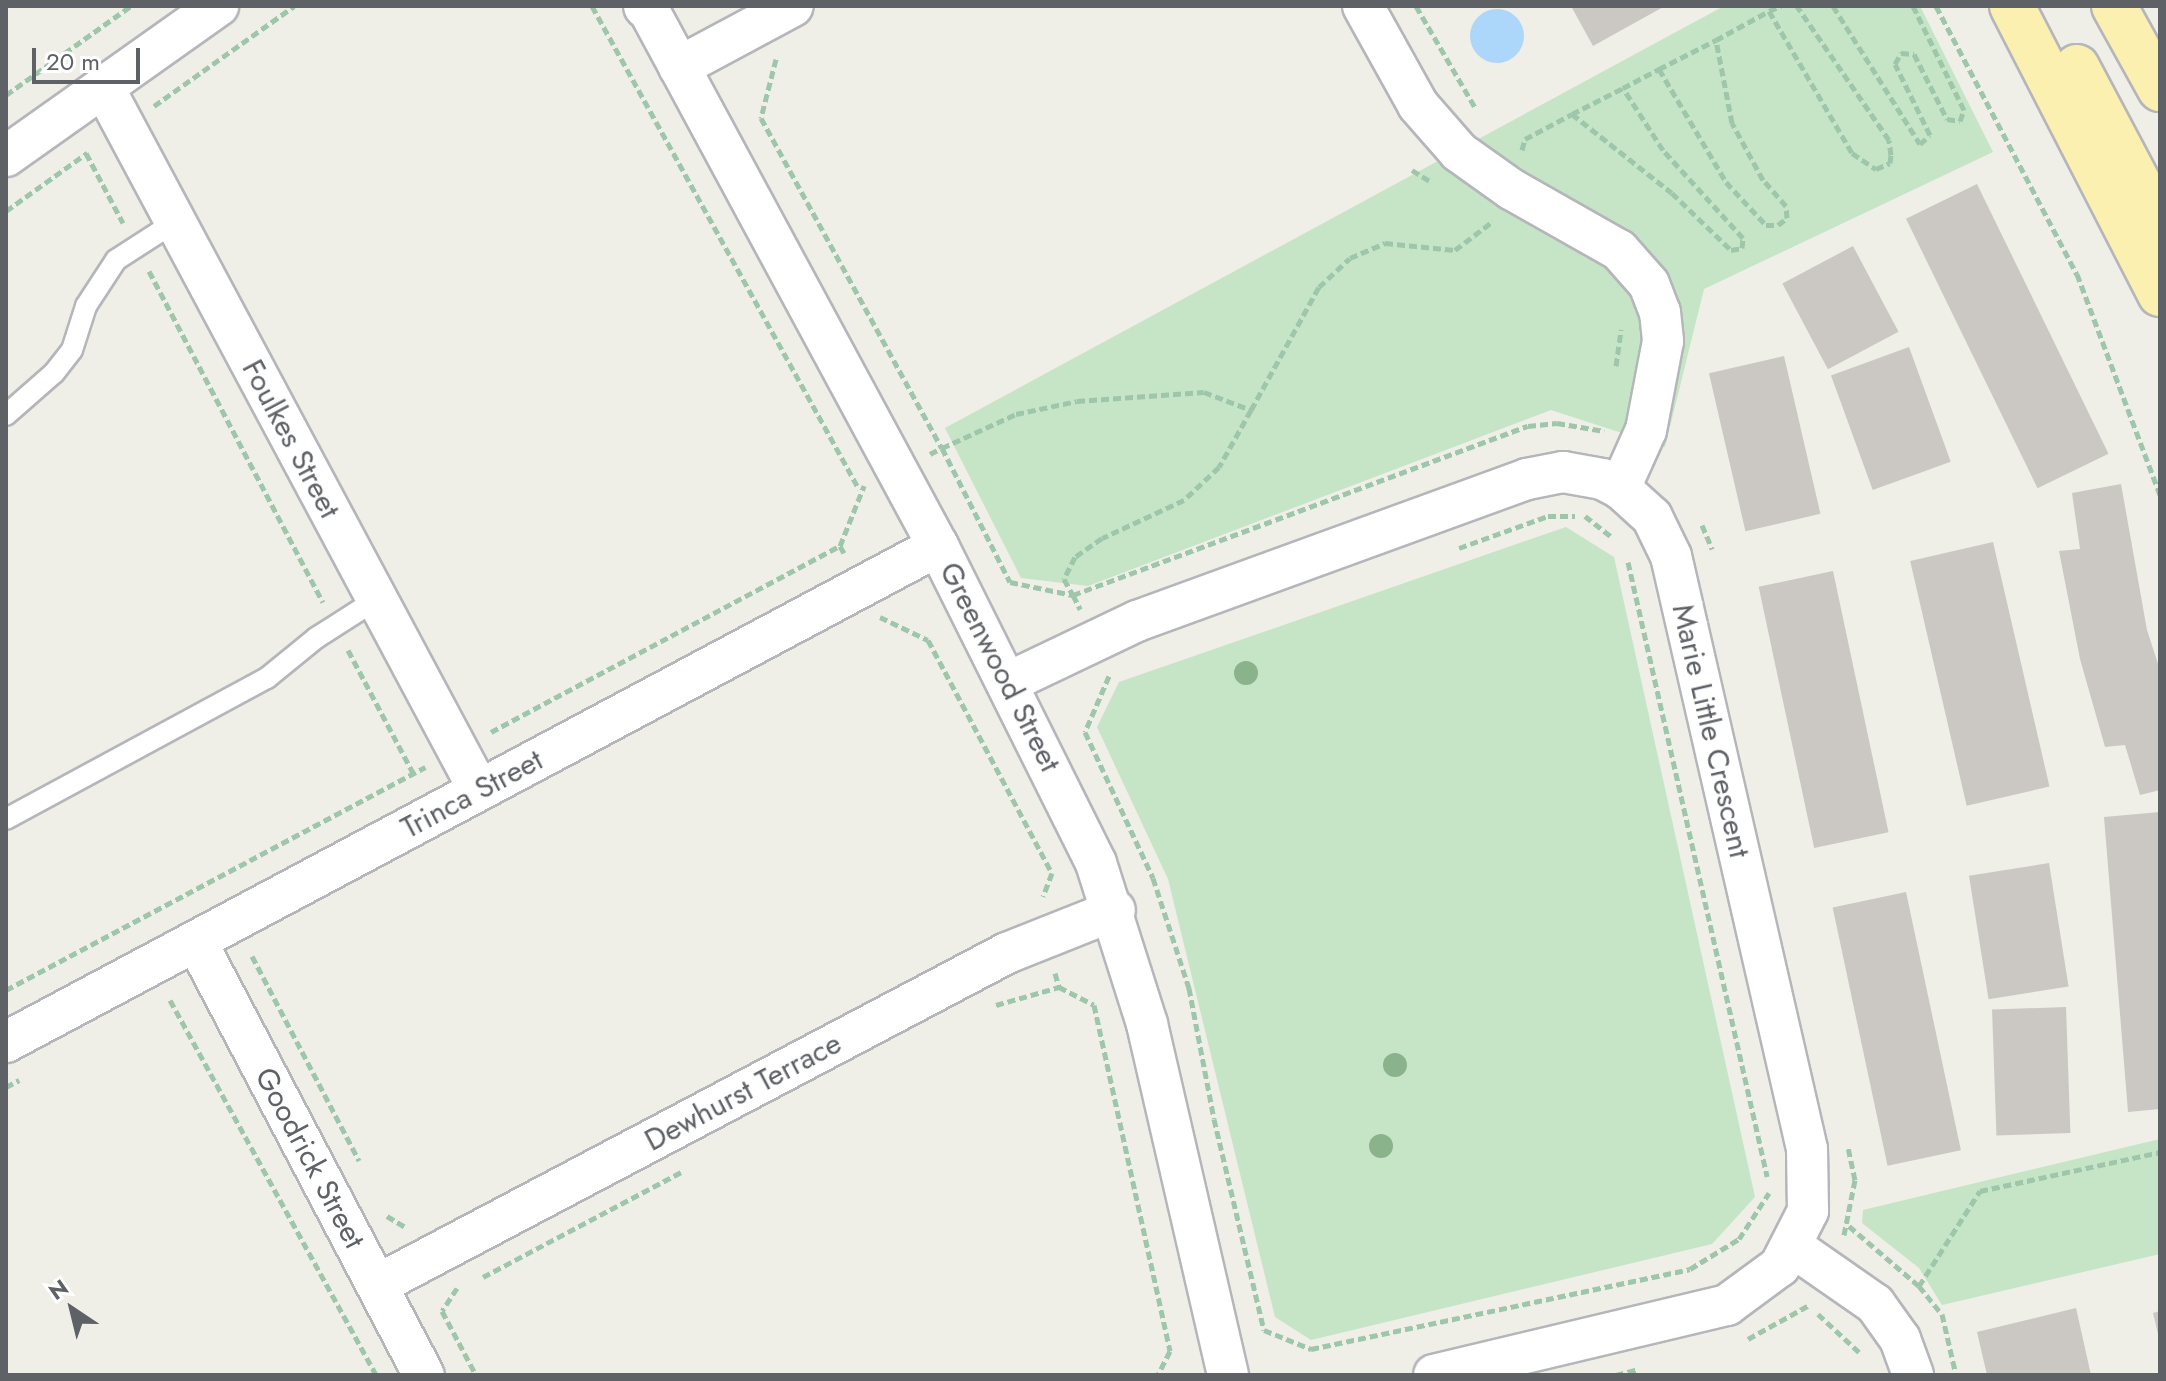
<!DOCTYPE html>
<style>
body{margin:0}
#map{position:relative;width:2166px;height:1381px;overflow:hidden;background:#efeee7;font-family:Jost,sans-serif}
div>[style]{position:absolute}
.green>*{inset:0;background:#c5e5c6}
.water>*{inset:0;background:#acd6fa}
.round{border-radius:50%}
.building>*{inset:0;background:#cbc8c4;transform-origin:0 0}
.path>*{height:5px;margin-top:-2.5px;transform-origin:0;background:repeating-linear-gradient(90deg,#9ec6ab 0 8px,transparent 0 12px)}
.roads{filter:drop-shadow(2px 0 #b4b6ba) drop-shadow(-2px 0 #b4b6ba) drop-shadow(0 2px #b4b6ba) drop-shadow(0 -2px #b4b6ba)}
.service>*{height:20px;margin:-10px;padding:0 10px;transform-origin:10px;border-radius:10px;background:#fff}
.minor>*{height:40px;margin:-20px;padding:0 20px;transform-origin:20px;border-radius:20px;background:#fff}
.tertiary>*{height:44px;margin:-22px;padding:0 22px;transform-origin:22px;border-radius:22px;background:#fff}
.primary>*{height:44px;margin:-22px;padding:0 22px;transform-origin:22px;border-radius:22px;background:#fbf0b0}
.trees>*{width:24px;height:24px;margin:-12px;border-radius:50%;background:#8bb38b}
span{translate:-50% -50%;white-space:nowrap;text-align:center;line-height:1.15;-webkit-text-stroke:6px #fff;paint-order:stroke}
.street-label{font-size:30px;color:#5e6166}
.frame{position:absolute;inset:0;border:8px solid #5e6166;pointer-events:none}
.north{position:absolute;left:32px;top:1269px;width:80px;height:80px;-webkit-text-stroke:6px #fff;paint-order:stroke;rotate:325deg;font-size:22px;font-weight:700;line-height:32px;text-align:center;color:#5e6166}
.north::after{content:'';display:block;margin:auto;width:28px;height:36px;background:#5e6166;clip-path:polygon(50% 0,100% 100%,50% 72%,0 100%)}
.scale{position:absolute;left:32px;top:48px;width:108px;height:36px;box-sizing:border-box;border:4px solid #5e6166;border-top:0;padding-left:10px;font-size:24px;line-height:28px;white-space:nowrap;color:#5e6166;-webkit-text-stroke:6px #fff;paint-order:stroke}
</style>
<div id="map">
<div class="green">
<i style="clip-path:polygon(1724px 6px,1920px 6px,1993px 152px,1704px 289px,1665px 447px,1551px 410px,1088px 586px,1021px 578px,945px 428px)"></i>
<i style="clip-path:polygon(1566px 527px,1614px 557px,1755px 1197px,1712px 1244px,1311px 1340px,1275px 1317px,1168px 879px,1097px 727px,1119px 682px)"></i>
<i style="clip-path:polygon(2160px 1139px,2160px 1254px,1942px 1305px,1919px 1268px,1862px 1223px,1863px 1210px)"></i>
</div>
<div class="water">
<i class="round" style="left:1470px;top:9px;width:54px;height:54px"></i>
</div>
<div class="building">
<i style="clip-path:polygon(1571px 6px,1665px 6px,1593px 46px)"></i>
<i style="left:1977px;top:184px;width:300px;height:79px;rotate:64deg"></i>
<i style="left:1853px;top:246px;width:97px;height:80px;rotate:62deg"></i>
<i style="left:1909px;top:347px;width:122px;height:83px;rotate:70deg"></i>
<i style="left:1784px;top:356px;width:162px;height:77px;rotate:77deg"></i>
<i style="clip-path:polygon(2121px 484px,2147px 630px,2160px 670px,2160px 790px,2140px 795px,2125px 745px,2105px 747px,2080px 659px,2059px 551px,2080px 549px,2072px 493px)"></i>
<i style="left:1993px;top:542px;width:251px;height:85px;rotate:77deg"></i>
<i style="left:1833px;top:571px;width:267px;height:76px;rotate:78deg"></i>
<i style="clip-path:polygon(2160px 812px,2160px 1109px,2128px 1112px,2104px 817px)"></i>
<i style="left:2049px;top:863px;width:125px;height:81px;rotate:81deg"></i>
<i style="left:1906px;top:892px;width:264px;height:75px;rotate:78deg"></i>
<i style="left:2066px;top:1007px;width:126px;height:74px;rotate:88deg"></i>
<i style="clip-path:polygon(2076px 1308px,2091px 1375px,1987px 1375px,1977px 1332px)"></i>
<i style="clip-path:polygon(2160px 1311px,2160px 1338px,2159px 1338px,2153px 1313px)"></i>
</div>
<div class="path">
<i style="left:592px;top:6px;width:552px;rotate:61.07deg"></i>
<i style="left:1416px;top:6px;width:119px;rotate:59.8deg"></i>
<i style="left:1833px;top:6px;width:163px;rotate:57.8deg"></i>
<i style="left:1920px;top:144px;width:13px;rotate:-42deg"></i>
<i style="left:1930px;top:135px;width:79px;rotate:-116.2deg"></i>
<i style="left:1895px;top:64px;width:13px;rotate:-61deg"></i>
<i style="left:1901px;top:53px;width:13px;rotate:4deg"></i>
<i style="left:1914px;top:54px;width:73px;rotate:63.1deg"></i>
<i style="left:1947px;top:119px;width:13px;rotate:9deg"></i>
<i style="left:1960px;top:121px;width:12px;rotate:-70deg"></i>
<i style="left:1964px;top:110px;width:116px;rotate:-116.1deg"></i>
<i style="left:1936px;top:6px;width:303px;rotate:62.3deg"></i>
<i style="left:2077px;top:274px;width:236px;rotate:69.4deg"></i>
<i style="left:1769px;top:11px;width:13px;rotate:-23deg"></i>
<i style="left:776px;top:59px;width:61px;rotate:104.3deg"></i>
<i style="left:761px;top:118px;width:376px;rotate:61.3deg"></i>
<i style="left:942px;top:448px;width:81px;rotate:-24.7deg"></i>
<i style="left:1016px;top:414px;width:62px;rotate:-12deg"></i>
<i style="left:1077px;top:401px;width:127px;rotate:-4.1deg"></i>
<i style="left:1204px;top:392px;width:50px;rotate:21deg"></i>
<i style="left:1251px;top:410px;width:141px;rotate:-61.1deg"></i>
<i style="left:1319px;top:287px;width:42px;rotate:-43.1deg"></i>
<i style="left:1350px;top:258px;width:38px;rotate:-23deg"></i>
<i style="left:1385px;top:243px;width:70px;rotate:5.7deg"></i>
<i style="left:1455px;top:250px;width:48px;rotate:-37.3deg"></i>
<i style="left:1659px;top:69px;width:64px;rotate:-27deg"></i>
<i style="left:6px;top:95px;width:153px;rotate:-35.5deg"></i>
<i style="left:154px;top:106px;width:172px;rotate:-35.5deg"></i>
<i style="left:1572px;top:114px;width:57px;rotate:-27deg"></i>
<i style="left:1522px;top:150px;width:11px;rotate:-75deg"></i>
<i style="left:1525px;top:139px;width:53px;rotate:-28deg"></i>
<i style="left:1572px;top:114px;width:127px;rotate:38.3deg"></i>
<i style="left:1672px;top:193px;width:82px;rotate:44deg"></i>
<i style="left:1731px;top:250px;width:11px;rotate:-10deg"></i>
<i style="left:1742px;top:248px;width:10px;rotate:-84deg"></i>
<i style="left:1743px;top:238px;width:119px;rotate:-132.3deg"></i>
<i style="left:1663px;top:150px;width:74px;rotate:-122.8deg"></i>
<i style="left:1623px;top:88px;width:41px;rotate:-27.8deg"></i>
<i style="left:1659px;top:69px;width:131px;rotate:59.3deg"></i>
<i style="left:1726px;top:182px;width:59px;rotate:47.1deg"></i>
<i style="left:1766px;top:225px;width:12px"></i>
<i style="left:1778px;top:225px;width:11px;rotate:-38deg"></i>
<i style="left:1787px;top:218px;width:12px;rotate:-95deg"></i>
<i style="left:1786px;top:206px;width:35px;rotate:-131deg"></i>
<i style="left:1763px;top:180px;width:65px;rotate:-118.5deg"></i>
<i style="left:1732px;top:123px;width:85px;rotate:-100.9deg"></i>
<i style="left:1716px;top:40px;width:60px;rotate:-28.7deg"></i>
<i style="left:1769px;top:11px;width:164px;rotate:59.7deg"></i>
<i style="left:1852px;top:153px;width:29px;rotate:34deg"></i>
<i style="left:1876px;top:169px;width:15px;rotate:-23deg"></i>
<i style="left:1890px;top:163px;width:8px;rotate:-83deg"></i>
<i style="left:1891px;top:155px;width:15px;rotate:-98deg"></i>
<i style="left:1889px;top:140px;width:163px;rotate:-124.5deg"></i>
<i style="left:86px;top:153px;width:79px;rotate:62.1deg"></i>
<i style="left:1412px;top:170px;width:22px;rotate:32deg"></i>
<i style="left:6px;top:211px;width:100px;rotate:-35.6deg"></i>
<i style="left:149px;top:271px;width:374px;rotate:62.3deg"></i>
<i style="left:1616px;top:366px;width:37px;rotate:-82deg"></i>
<i style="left:1251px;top:410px;width:65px;rotate:119.3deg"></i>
<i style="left:1219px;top:467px;width:48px;rotate:136.7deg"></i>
<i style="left:1184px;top:500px;width:90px;rotate:155.1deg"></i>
<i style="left:1102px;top:538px;width:33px;rotate:145deg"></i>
<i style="left:1075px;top:557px;width:25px;rotate:117deg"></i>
<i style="left:1064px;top:579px;width:18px;rotate:61deg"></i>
<i style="left:1073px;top:595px;width:485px;rotate:-20.4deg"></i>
<i style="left:1528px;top:426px;width:29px;rotate:-6deg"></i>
<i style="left:1557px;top:423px;width:48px;rotate:9.7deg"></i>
<i style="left:930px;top:454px;width:13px;rotate:-27deg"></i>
<i style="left:942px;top:448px;width:150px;rotate:63.1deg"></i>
<i style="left:1010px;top:582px;width:64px;rotate:11.7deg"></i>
<i style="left:1073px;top:595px;width:16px;rotate:63deg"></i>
<i style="left:1585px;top:516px;width:34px;rotate:38deg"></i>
<i style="left:1702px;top:525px;width:26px;rotate:67deg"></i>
<i style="left:1459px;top:548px;width:95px;rotate:-19.8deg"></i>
<i style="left:1548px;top:516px;width:27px"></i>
<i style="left:844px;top:553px;width:8px;rotate:-120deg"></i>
<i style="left:840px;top:546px;width:65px;rotate:-68.2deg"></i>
<i style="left:1628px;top:562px;width:630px;rotate:77.24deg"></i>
<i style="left:880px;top:617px;width:53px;rotate:25.6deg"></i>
<i style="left:928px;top:640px;width:264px;rotate:62deg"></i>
<i style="left:1052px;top:873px;width:25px;rotate:111deg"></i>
<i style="left:348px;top:650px;width:139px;rotate:62.1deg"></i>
<i style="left:1109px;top:676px;width:61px;rotate:113.2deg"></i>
<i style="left:1085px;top:732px;width:161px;rotate:65deg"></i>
<i style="left:1153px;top:878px;width:116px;rotate:71.9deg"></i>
<i style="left:1189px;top:988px;width:133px;rotate:79.2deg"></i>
<i style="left:1214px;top:1119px;width:217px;rotate:76.7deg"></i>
<i style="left:1264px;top:1330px;width:51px;rotate:22deg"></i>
<i style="left:1311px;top:1349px;width:387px;rotate:-11.9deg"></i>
<i style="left:1690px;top:1269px;width:57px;rotate:-31.5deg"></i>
<i style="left:1739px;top:1239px;width:55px;rotate:-56.9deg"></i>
<i style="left:491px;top:732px;width:395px;rotate:-28.1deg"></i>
<i style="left:252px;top:956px;width:231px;rotate:62.4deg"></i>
<i style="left:1055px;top:973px;width:15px;rotate:74deg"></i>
<i style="left:1059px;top:987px;width:39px;rotate:27deg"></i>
<i style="left:1094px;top:1005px;width:354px;rotate:77.6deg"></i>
<i style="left:1170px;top:1351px;width:27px;rotate:117deg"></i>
<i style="left:6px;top:990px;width:475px;rotate:-28deg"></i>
<i style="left:170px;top:1000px;width:428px;rotate:61.2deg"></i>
<i style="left:996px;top:1005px;width:66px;rotate:-15.9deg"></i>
<i style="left:6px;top:1087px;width:15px;rotate:-28deg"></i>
<i style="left:387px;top:1216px;width:21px;rotate:31deg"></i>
<i style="left:1849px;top:1226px;width:92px;rotate:40.6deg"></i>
<i style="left:1919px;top:1286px;width:36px;rotate:51deg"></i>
<i style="left:1942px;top:1314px;width:63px;rotate:77.1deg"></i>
<i style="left:1844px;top:1235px;width:56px;rotate:-78.7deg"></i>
<i style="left:1855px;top:1180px;width:33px;rotate:-102deg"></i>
<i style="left:483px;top:1277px;width:226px;rotate:-27.9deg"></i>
<i style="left:1919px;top:1286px;width:113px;rotate:-57.3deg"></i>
<i style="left:1980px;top:1191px;width:184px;rotate:-12.2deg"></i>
<i style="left:457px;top:1288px;width:27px;rotate:123deg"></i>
<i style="left:442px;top:1311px;width:72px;rotate:62deg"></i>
<i style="left:1818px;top:1314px;width:59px;rotate:42.9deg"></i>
<i style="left:1748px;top:1339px;width:70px;rotate:-29.1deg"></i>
<i style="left:1616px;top:1375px;width:23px;rotate:-15deg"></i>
</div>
<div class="roads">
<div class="service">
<i style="left:6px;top:415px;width:64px;rotate:-41.2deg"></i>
<i style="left:54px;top:373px;width:29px;rotate:-52deg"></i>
<i style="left:72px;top:350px;width:46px;rotate:-72.3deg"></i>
<i style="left:86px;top:306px;width:55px;rotate:-56.9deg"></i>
<i style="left:116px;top:260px;width:70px;rotate:-32.8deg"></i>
<i style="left:6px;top:819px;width:297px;rotate:-28.4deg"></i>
<i style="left:267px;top:678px;width:63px;rotate:-39.2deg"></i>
<i style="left:316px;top:638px;width:72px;rotate:-32.6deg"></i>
</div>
<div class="minor">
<i style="left:1363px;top:6px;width:113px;rotate:60.9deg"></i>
<i style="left:1418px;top:105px;width:62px;rotate:48.9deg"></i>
<i style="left:1459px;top:152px;width:64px;rotate:35.4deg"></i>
<i style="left:1511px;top:189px;width:124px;rotate:29.5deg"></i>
<i style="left:1619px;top:250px;width:45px;rotate:48.6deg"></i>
<i style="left:1649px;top:284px;width:30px;rotate:69deg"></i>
<i style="left:1660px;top:312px;width:29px;rotate:84deg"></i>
<i style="left:1663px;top:341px;width:91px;rotate:100.8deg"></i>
<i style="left:1646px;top:430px;width:64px;rotate:114.1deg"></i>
<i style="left:647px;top:7px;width:613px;rotate:61.64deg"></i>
<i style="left:938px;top:546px;width:354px;rotate:63.5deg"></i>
<i style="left:1096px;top:863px;width:169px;rotate:72.4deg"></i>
<i style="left:1147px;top:1024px;width:360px;rotate:77deg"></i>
<i style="left:679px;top:67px;width:129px;rotate:-28.2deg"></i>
<i style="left:104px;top:88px;width:796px;rotate:61.89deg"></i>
<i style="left:6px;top:156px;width:260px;rotate:-35.3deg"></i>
<i style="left:1007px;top:683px;width:144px;rotate:-25.5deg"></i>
<i style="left:1137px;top:621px;width:415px;rotate:-20deg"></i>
<i style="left:1527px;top:479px;width:37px;rotate:-11deg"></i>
<i style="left:1563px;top:472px;width:40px;rotate:10deg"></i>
<i style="left:1602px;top:479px;width:20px;rotate:27deg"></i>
<i style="left:1620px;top:488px;width:43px;rotate:42.2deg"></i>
<i style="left:1652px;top:517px;width:43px;rotate:64deg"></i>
<i style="left:1671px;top:556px;width:608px;rotate:77.08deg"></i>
<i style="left:1807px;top:1149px;width:62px;rotate:89.1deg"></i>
<i style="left:1808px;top:1211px;width:62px;rotate:117deg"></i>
<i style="left:1780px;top:1266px;width:66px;rotate:143.7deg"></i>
<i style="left:1727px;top:1305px;width:301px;rotate:166.6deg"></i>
<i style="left:196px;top:941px;width:490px;rotate:62.3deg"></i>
<i style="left:6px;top:1042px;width:1056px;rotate:-28.02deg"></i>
<i style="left:1793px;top:1247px;width:100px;rotate:34.8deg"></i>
<i style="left:1875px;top:1304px;width:43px;rotate:54.5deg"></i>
<i style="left:1900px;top:1339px;width:38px;rotate:70deg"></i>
<i style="left:377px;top:1285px;width:712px;rotate:-27.79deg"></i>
<i style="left:1007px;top:953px;width:116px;rotate:-21.7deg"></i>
</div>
<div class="tertiary">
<i style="left:646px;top:6px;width:1px;rotate:45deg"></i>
</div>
<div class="primary">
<i style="left:2012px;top:6px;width:324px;rotate:62.8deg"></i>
<i style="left:2114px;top:6px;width:95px;rotate:61deg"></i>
<i style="left:2077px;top:67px;width:178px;rotate:62.1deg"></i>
</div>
</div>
<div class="trees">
<i style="left:1246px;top:673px"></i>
<i style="left:1395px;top:1065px"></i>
<i style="left:1381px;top:1146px"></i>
</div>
<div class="street-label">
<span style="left:291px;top:439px;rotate:62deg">Foulkes Street</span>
<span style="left:1000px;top:667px;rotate:63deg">Greenwood Street</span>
<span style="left:1711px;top:731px;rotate:77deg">Marie Little Crescent</span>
<span style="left:472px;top:794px;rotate:-28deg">Trinca Street</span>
<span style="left:743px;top:1092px;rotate:-28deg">Dewhurst Terrace</span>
<span style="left:310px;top:1158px;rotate:62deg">Goodrick Street</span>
</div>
<div class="frame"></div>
<div class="north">N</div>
<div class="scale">20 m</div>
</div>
